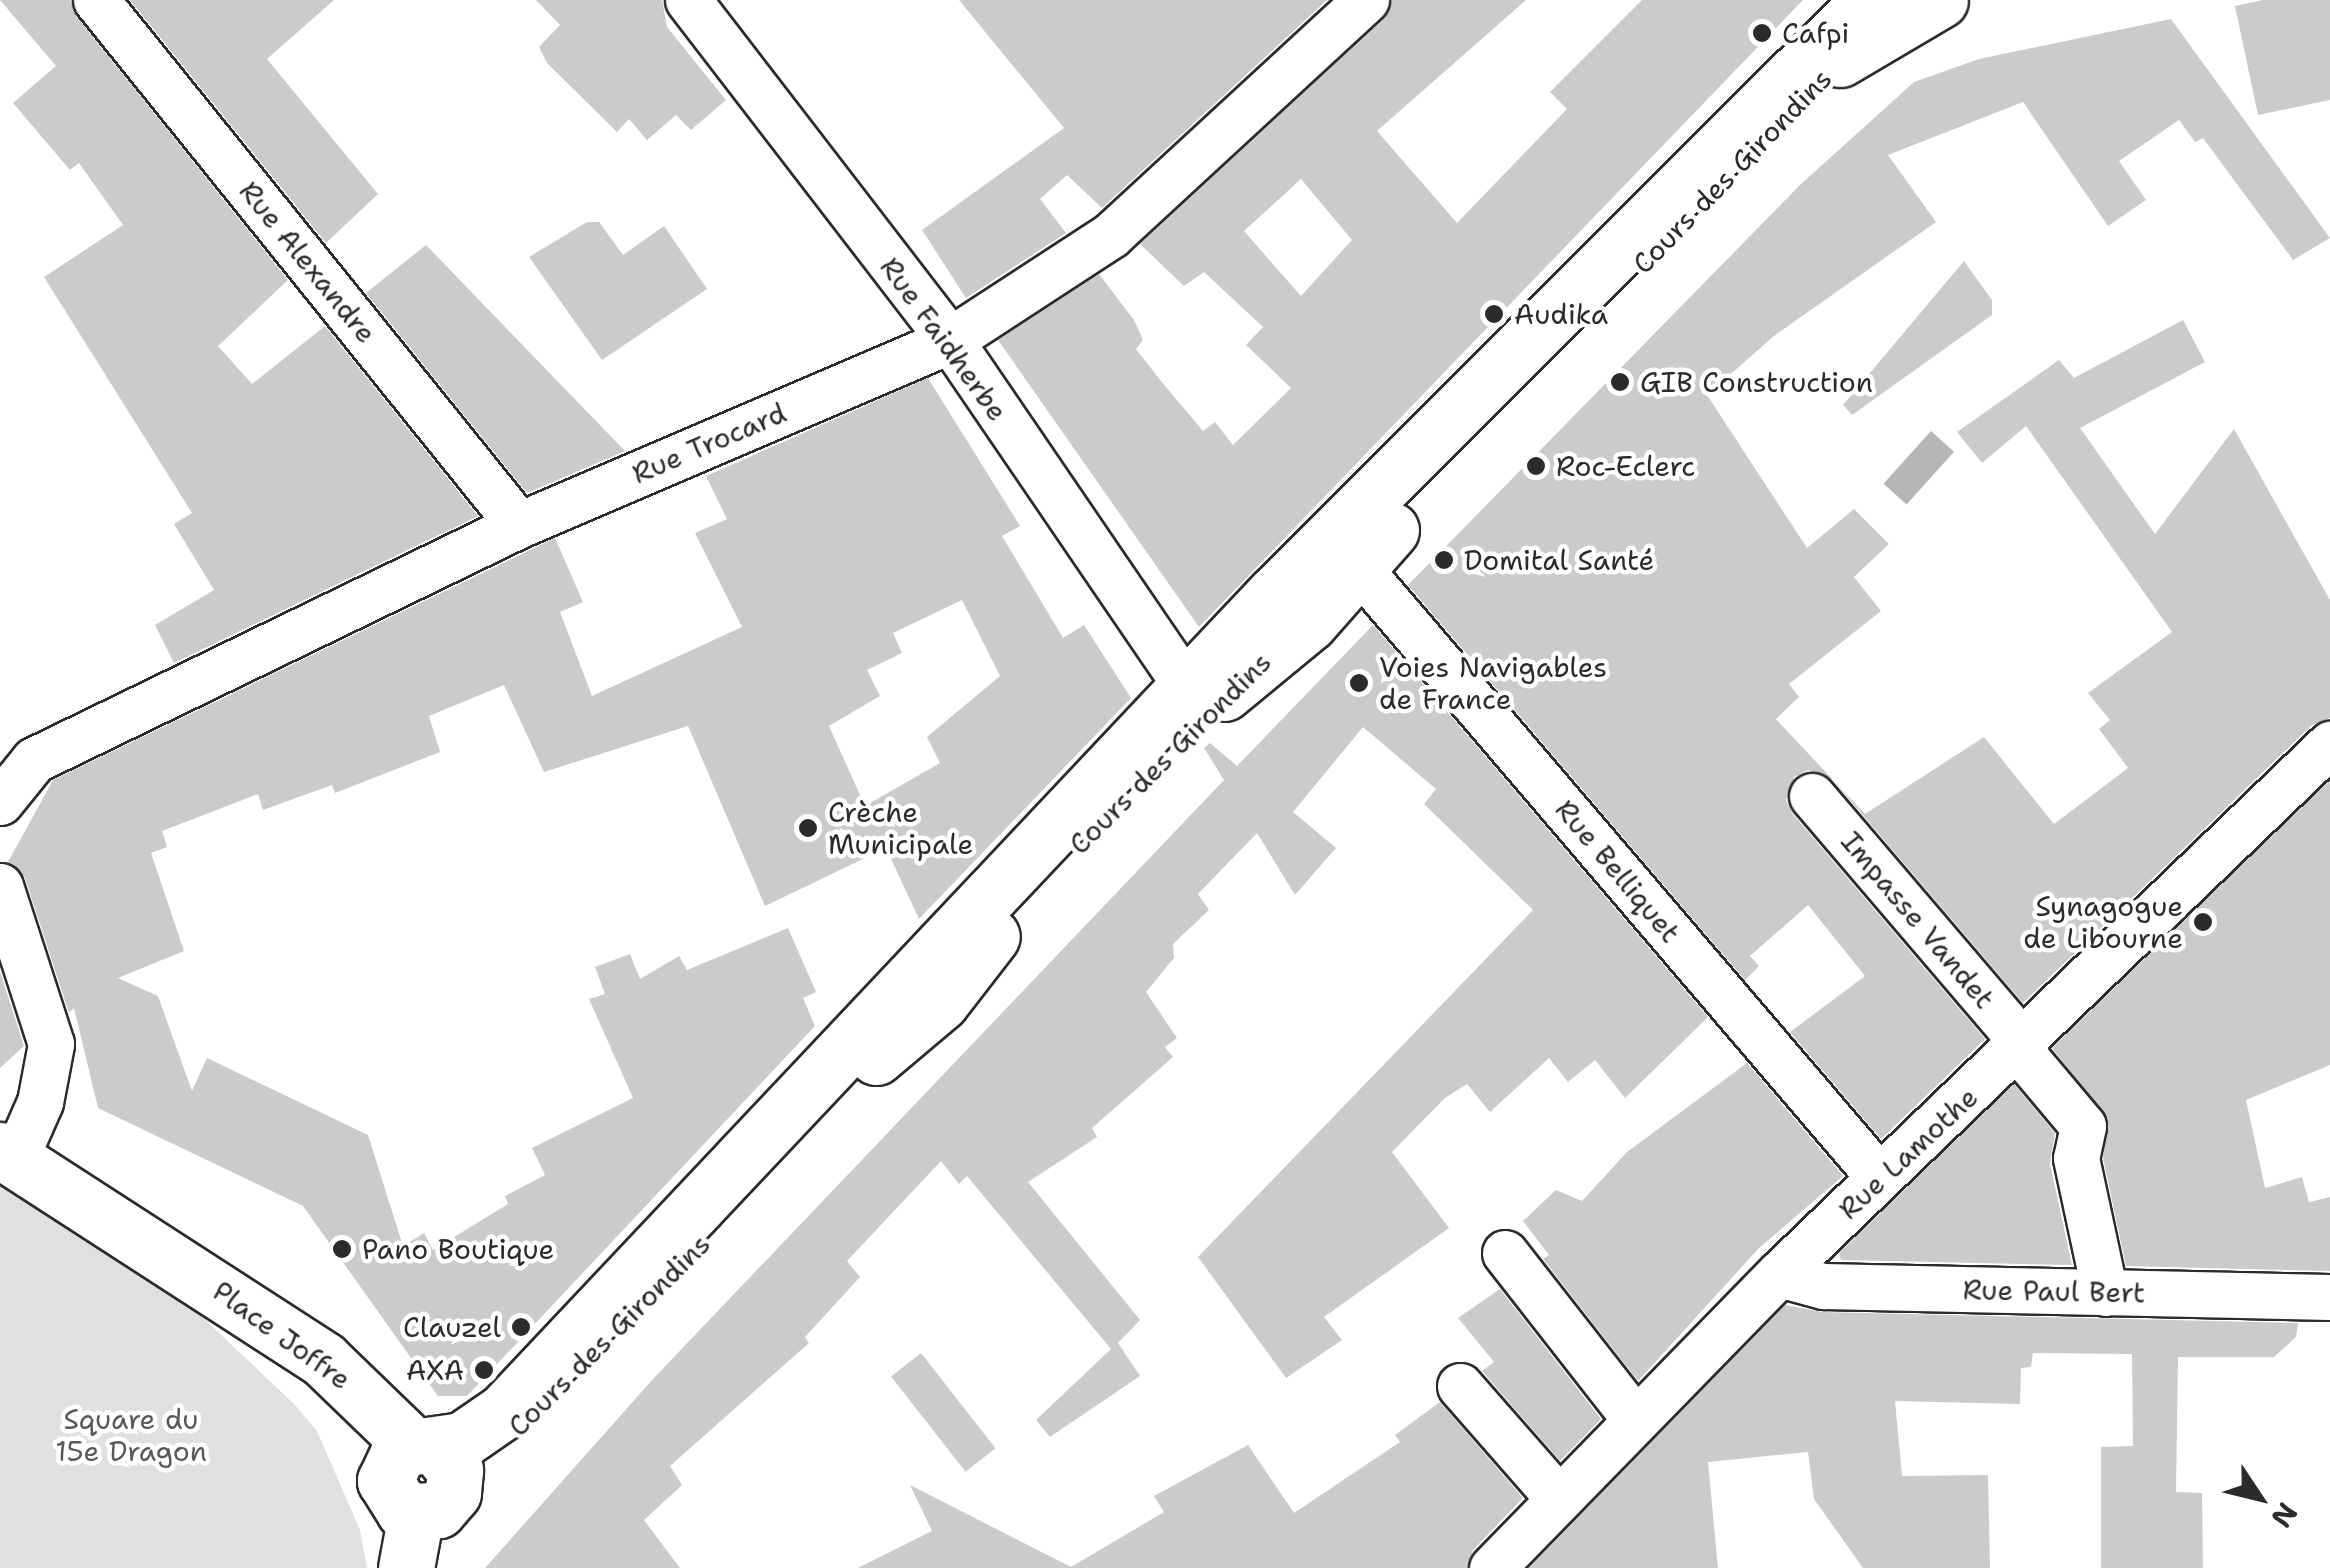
<!DOCTYPE html>
<meta charset="utf-8">
<style>
body{margin:0}
#map{position:relative;width:2330px;height:1568px;overflow:hidden;background:#fff;font-family:"Shantell Sans",sans-serif}
div>[style]{position:absolute}
.green>*{inset:0;background:#e0e0e0}
.water>*{inset:0;background:#b6b6b6;transform-origin:0 0}
.building>*{inset:0;background:#cbcbcb;transform-origin:0 0}
.roads{filter:drop-shadow(2px 0 #2b2b2b) drop-shadow(-2px 0 #2b2b2b) drop-shadow(0 2px #2b2b2b) drop-shadow(0 -2px #2b2b2b)}
.street>*{height:45px;margin:-22.5px;padding:0 22.5px;transform-origin:22.5px;border-radius:22.5px;background:#fff}
.secondary>*{height:55px;margin:-27.5px;padding:0 27.5px;transform-origin:27.5px;border-radius:27.5px;background:#fff}
.primary>*{height:55px;margin:-27.5px;padding:0 27.5px;transform-origin:27.5px;border-radius:27.5px;background:#fff}
.dots>*{width:28px;height:28px;translate:-50% -50%;box-sizing:border-box;border:5px solid #fff;border-radius:50%}
span{translate:-50% -50%;white-space:nowrap;text-align:center;line-height:1.15;-webkit-text-stroke:9px #fff;paint-order:stroke}
.poi-label{font-size:28px;color:#2b2b2b}
.left{translate:0 -50%;text-align:left}
.right{translate:-100% -50%;text-align:right}
.street-label{font-size:28px;color:#2b2b2b}
.park-label{font-size:28px;color:#585858}
.north{position:absolute;left:2210px;top:1448px;width:100px;height:100px;-webkit-text-stroke:8px #fff;paint-order:stroke;rotate:125deg;font-size:28px;font-weight:700;line-height:40px;text-align:center;color:#2b2b2b}
.north::after{content:'';display:block;margin:auto;width:35px;height:45px;background:#2b2b2b;clip-path:polygon(50% 0,100% 100%,50% 72%,0 100%)}
</style>
<div id="map">
<div class="green">
<i style="clip-path:polygon(0 1186px,196px 1311px,295px 1405px,317px 1431px,360px 1530px,367px 1568px,0 1568px)"></i>
</div>
<div class="water">
<i style="left:1931px;top:431px;width:31px;height:71px;rotate:42deg"></i>
</div>
<div class="building">
<i style="clip-path:polygon(0 0,70px 0,76px 16px,288px 280px,218px 346px,252px 384px,325px 326px,478px 516px,174px 663px,155px 625px,214px 590px,174px 524px,192px 513px,44px 277px,123px 225px,79px 163px,70px 170px,13px 103px,56px 66px)"></i>
<i style="clip-path:polygon(130px 0,334px 0,267px 59px,378px 194px,326px 243px)"></i>
<i style="clip-path:polygon(536px 0,662px 0,667px 27px,726px 100px,691px 130px,676px 115px,647px 140px,629px 119px,617px 132px,547px 63px,539px 47px,560px 25px)"></i>
<i style="clip-path:polygon(959px 0,1327px 0,1102px 208px,1067px 175px,1040px 199px,1066px 233px,966px 298px,922px 230px,1064px 128px)"></i>
<i style="clip-path:polygon(evenodd,1392px 0,1526px 0,1377px 131px,1457px 223px,1567px 109px,1550px 92px,1642px 0,1803px 0,1199px 627px,998px 340px,1099px 274px,1134px 320px,1143px 340px,1136px 349px,1161px 381px,1203px 431px,1215px 422px,1233px 445px,1291px 388px,1246px 345px,1263px 327px,1204px 272px,1184px 286px,1140px 244px,1384px 19px,1392px 0,1301px 179px,1352px 240px,1301px 296px,1244px 231px,1301px 179px)"></i>
<i style="clip-path:polygon(2263px 0,2330px 0,2330px 100px,2258px 115px,2235px 6px)"></i>
<i style="clip-path:polygon(2171px 19px,2330px 238px,2293px 260px,2203px 138px,2195px 142px,2179px 120px,2119px 161px,2146px 200px,2108px 226px,2023px 102px,1888px 155px,1936px 222px,1775px 335px,1707px 395px,1807px 548px,1854px 509px,1889px 544px,1854px 577px,1881px 611px,1789px 684px,1799px 697px,1776px 719px,1865px 814px,1984px 737px,2054px 824px,2128px 768px,2099px 729px,2110px 720px,2088px 693px,2172px 632px,2026px 426px,1982px 463px,1957px 432px,2059px 360px,2074px 378px,2183px 320px,2205px 362px,2080px 428px,2155px 534px,2234px 429px,2330px 600px,2330px 718px,2312px 725px,2023px 1003px,1832px 779px,1808px 770px,1794px 777px,1786px 800px,1792px 813px,1985px 1039px,1881px 1139px,1790px 1032px,1865px 976px,1808px 905px,1750px 956px,1759px 966px,1745px 980px,1408px 585px,1800px 185px,1914px 82px,1979px 59px)"></i>
<i style="clip-path:polygon(587px 222px,599px 222px,623px 255px,664px 226px,707px 289px,602px 360px,529px 257px)"></i>
<i style="clip-path:polygon(426px 245px,625px 451px,527px 493px,366px 293px)"></i>
<i style="clip-path:polygon(1964px 261px,1992px 300px,1992px 315px,1852px 415px,1843px 405px)"></i>
<i style="clip-path:polygon(evenodd,928px 378px,1020px 526px,1002px 536px,1063px 638px,1084px 625px,1131px 698px,919px 919px,886px 848px,765px 906px,688px 726px,544px 772px,504px 685px,429px 716px,440px 752px,335px 793px,332px 785px,263px 810px,258px 794px,162px 831px,167px 847px,151px 853px,184px 951px,118px 978px,158px 996px,192px 1091px,207px 1058px,368px 1135px,403px 1246px,424px 1233px,433px 1250px,508px 1204px,505px 1196px,545px 1175px,532px 1148px,633px 1098px,589px 999px,605px 994px,595px 967px,630px 954px,640px 979px,679px 956px,687px 970px,788px 928px,816px 992px,803px 998px,815px 1026px,467px 1396px,438px 1396px,303px 1206px,98px 1108px,74px 1008px,69px 1013px,25px 878px,8px 862px,53px 780px,555px 538px,583px 602px,560px 612px,592px 696px,742px 627px,695px 533px,727px 519px,706px 476px,928px 378px,962px 600px,1000px 676px,927px 737px,940px 763px,865px 806px,829px 726px,880px 696px,867px 670px,902px 653px,893px 633px,962px 600px)"></i>
<i style="clip-path:polygon(1373px 625px,1708px 1017px,1625px 1098px,1595px 1060px,1568px 1082px,1549px 1058px,1490px 1112px,1467px 1084px,1445px 1098px,1392px 1152px,1449px 1228px,1324px 1317px,1342px 1340px,1286px 1378px,1198px 1257px,1533px 910px,1424px 804px,1436px 789px,1363px 727px,1293px 812px,1336px 848px,1295px 895px,1257px 833px,1198px 894px,1209px 910px,1173px 944px,1174px 958px,1146px 992px,1177px 1038px,1165px 1047px,1173px 1057px,1092px 1128px,1097px 1137px,1028px 1182px,1140px 1320px,1118px 1343px,1140px 1376px,1050px 1437px,1036px 1420px,1111px 1349px,967px 1176px,959px 1184px,941px 1161px,847px 1261px,860px 1277px,805px 1337px,809px 1343px,670px 1466px,682px 1485px,644px 1520px,680px 1568px,485px 1568px,653px 1379px,1224px 780px,1204px 748px,1210px 743px,1237px 766px)"></i>
<i style="clip-path:polygon(2330px 780px,2330px 1065px,2246px 1100px,2265px 1188px,2302px 1177px,2309px 1202px,2330px 1197px,2330px 1271px,2126px 1266px,2103px 1158px,2108px 1119px,2052px 1048px)"></i>
<i style="clip-path:polygon(0 971px,24px 1046px,0 1068px)"></i>
<i style="clip-path:polygon(1747px 1063px,1843px 1176px,1759px 1248px,1638px 1381px,1543px 1259px,1549px 1255px,1523px 1221px,1556px 1190px,1582px 1201px,1627px 1152px)"></i>
<i style="clip-path:polygon(2014px 1084px,2055px 1133px,2050px 1164px,2072px 1265px,1841px 1260px,1839px 1253px)"></i>
<i style="clip-path:polygon(1500px 1289px,1601px 1419px,1560px 1461px,1482px 1371px,1494px 1362px,1458px 1318px)"></i>
<i style="clip-path:polygon(1785px 1305px,1822px 1312px,2298px 1323px,2296px 1337px,2274px 1357px,2178px 1357px,2176px 1492px,2202px 1493px,2203px 1568px,2101px 1568px,2101px 1447px,2133px 1446px,2132px 1354px,2033px 1353px,2031px 1367px,2021px 1368px,2020px 1404px,1895px 1401px,1902px 1476px,1988px 1475px,1990px 1568px,1863px 1568px,1814px 1499px,1808px 1452px,1708px 1462px,1718px 1568px,1529px 1568px)"></i>
<i style="left:921px;top:1353px;width:121px;height:38px;rotate:52deg"></i>
<i style="clip-path:polygon(1440px 1402px,1523px 1498px,1473px 1550px,1467px 1568px,858px 1568px,932px 1531px,910px 1485px,1071px 1567px,1164px 1512px,1154px 1496px,1248px 1445px,1294px 1513px,1400px 1442px,1395px 1435px)"></i>
</div>
<div class="roads">
<div class="street">
<i style="left:96px;top:0;width:674px;rotate:51.14deg"></i>
<i style="left:688px;top:0;width:429px;rotate:52.4deg"></i>
<i style="left:950px;top:340px;width:421px;rotate:55.7deg"></i>
<i style="left:1357px;top:566px;width:804px;rotate:49.49deg"></i>
<i style="left:1812px;top:796px;width:328px;rotate:49.5deg"></i>
<i style="left:0;top:802px;width:54px;rotate:-51deg"></i>
<i style="left:34px;top:760px;width:539px;rotate:-25.85deg"></i>
<i style="left:519px;top:525px;width:469px;rotate:-23.2deg"></i>
<i style="left:950px;top:340px;width:192px;rotate:-33.1deg"></i>
<i style="left:1111px;top:235px;width:347px;rotate:-42.7deg"></i>
<i style="left:0;top:886px;width:166px;rotate:72.1deg"></i>
<i style="left:51px;top:1044px;width:59px;rotate:100.7deg"></i>
<i style="left:40px;top:1102px;width:62px;rotate:113.7deg"></i>
<i style="left:2020px;top:1051px;width:98px;rotate:50deg"></i>
<i style="left:2083px;top:1126px;width:33px;rotate:102deg"></i>
<i style="left:2076px;top:1158px;width:138px;rotate:77.9deg"></i>
<i style="left:1505px;top:1253px;width:209px;rotate:52deg"></i>
<i style="left:1779px;top:1274px;width:46px;rotate:15.3deg"></i>
<i style="left:1823px;top:1286px;width:507px;rotate:1.24deg"></i>
<i style="left:1460px;top:1386px;width:149px;rotate:48.8deg"></i>
<i style="left:1492px;top:1568px;width:411px;rotate:-45.7deg"></i>
<i style="left:1779px;top:1274px;width:765px;rotate:-43.89deg"></i>
</div>
<div class="secondary">
<i style="left:0;top:1150px;width:385px;rotate:32.9deg"></i>
<i style="left:323px;top:1359px;width:122px;rotate:44deg"></i>
</div>
<div class="primary">
<i style="left:1840px;top:59px;width:116px;rotate:-30.5deg"></i>
<i style="left:1224px;top:693px;width:110px;rotate:-39.5deg"></i>
<i style="left:1309px;top:623px;width:124px;rotate:-48.6deg"></i>
<i style="left:876px;top:1057px;width:85px;rotate:-40.2deg"></i>
<i style="left:941px;top:1002px;width:83px;rotate:-52.3deg"></i>
<i style="left:434px;top:1445px;width:33px;rotate:50deg"></i>
<i style="left:455px;top:1470px;width:23px;rotate:95deg"></i>
<i style="left:453px;top:1493px;width:23px;rotate:131deg"></i>
<i style="left:438px;top:1510px;width:34px;rotate:178deg"></i>
<i style="left:404px;top:1511px;width:36px;rotate:-122deg"></i>
<i style="left:385px;top:1481px;width:35px;rotate:-65deg"></i>
<i style="left:400px;top:1449px;width:63px;rotate:-8.3deg"></i>
<i style="left:462px;top:1440px;width:51px;rotate:-34.6deg"></i>
<i style="left:504px;top:1411px;width:1125px;rotate:-46.69deg"></i>
<i style="left:1276px;top:592px;width:838px;rotate:-44.95deg"></i>
<i style="left:406px;top:1568px;width:55px;rotate:-79.5deg"></i>
</div>
</div>
<div class="dots">
<i style="left:1762px;top:33px;background:#2b2b2b"></i>
<i style="left:1494px;top:314px;background:#2b2b2b"></i>
<i style="left:1620px;top:382px;background:#2b2b2b"></i>
<i style="left:1536px;top:466px;background:#2b2b2b"></i>
<i style="left:1444px;top:560px;background:#2b2b2b"></i>
<i style="left:1359px;top:683px;background:#2b2b2b"></i>
<i style="left:808px;top:828px;background:#2b2b2b"></i>
<i style="left:2203px;top:922px;background:#2b2b2b"></i>
<i style="left:342px;top:1249px;background:#2b2b2b"></i>
<i style="left:521px;top:1327px;background:#2b2b2b"></i>
<i style="left:484px;top:1370px;background:#2b2b2b"></i>
</div>
<div class="poi-label">
<span class="left" style="left:1782px;top:33px">Cafpi</span>
<span class="left" style="left:1514px;top:314px">Audika</span>
<span class="left" style="left:1640px;top:382px">GIB Construction</span>
<span class="left" style="left:1556px;top:466px">Roc-Eclerc</span>
<span class="left" style="left:1464px;top:560px">Domital Santé</span>
<span class="left" style="left:1379px;top:683px">Voies Navigables<br>de France</span>
<span class="left" style="left:828px;top:828px">Crèche<br>Municipale</span>
<span class="right" style="left:2183px;top:922px">Synagogue<br>de Libourne</span>
<span class="left" style="left:362px;top:1249px">Pano Boutique</span>
<span class="right" style="left:501px;top:1327px">Clauzel</span>
<span class="right" style="left:464px;top:1370px">AXA</span>
</div>
<div class="street-label">
<span style="left:1732px;top:171px;rotate:-46deg">Cours des Girondins</span>
<span style="left:308px;top:262px;rotate:51deg">Rue Alexandre</span>
<span style="left:944px;top:339px;rotate:54deg">Rue Faidherbe</span>
<span style="left:709px;top:443px;rotate:-23deg">Rue Trocard</span>
<span style="left:1170px;top:753px;rotate:-45deg">Cours des Girondins</span>
<span style="left:1618px;top:871px;rotate:50deg">Rue Belliquet</span>
<span style="left:1918px;top:920px;rotate:50deg">Impasse Vandet</span>
<span style="left:1908px;top:1153px;rotate:-43deg">Rue Lamothe</span>
<span style="left:2054px;top:1291px;rotate:1deg">Rue Paul Bert</span>
<span style="left:282px;top:1335px;rotate:36deg">Place Joffre</span>
<span style="left:609px;top:1335px;rotate:-45deg">Cours des Girondins</span>
</div>
<div class="park-label">
<span style="left:131px;top:1435px">Square du<br>15e Dragon</span>
</div>
<div class="north">N</div>
</div>
